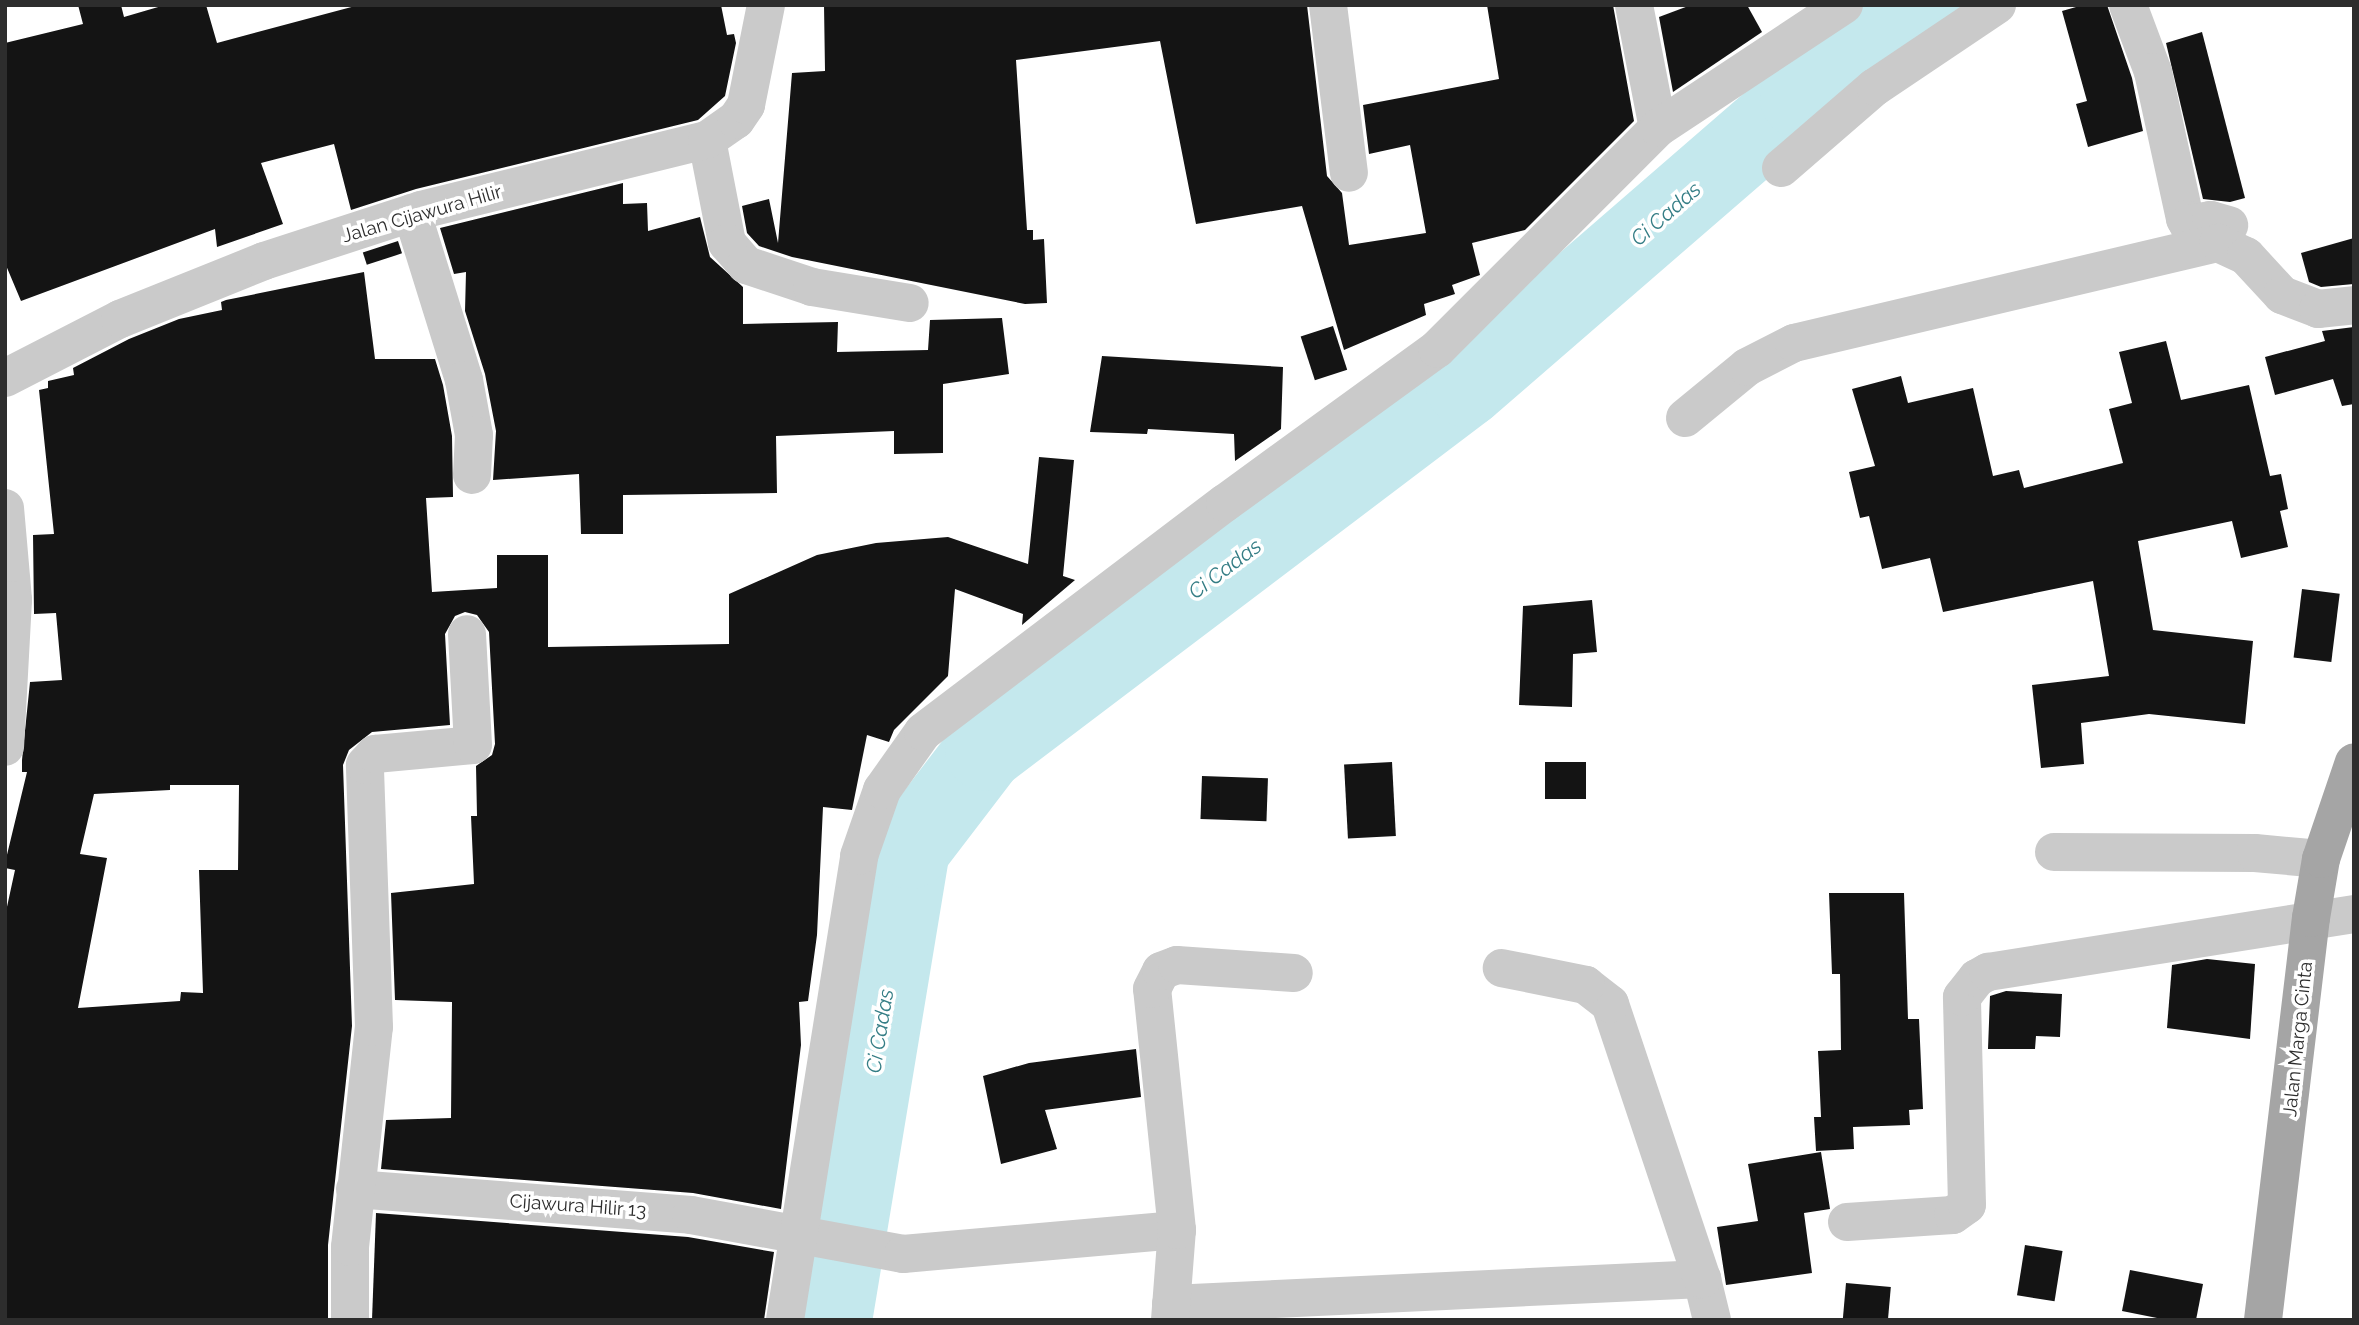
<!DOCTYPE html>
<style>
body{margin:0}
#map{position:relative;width:2359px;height:1325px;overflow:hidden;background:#fff;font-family:Raleway,sans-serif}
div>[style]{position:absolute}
.river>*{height:80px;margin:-40px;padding:0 40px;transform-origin:40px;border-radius:40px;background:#c4e8ed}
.building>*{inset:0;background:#141414;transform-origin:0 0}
.minor>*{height:38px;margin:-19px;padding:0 19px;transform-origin:19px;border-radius:19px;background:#cacaca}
.major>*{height:38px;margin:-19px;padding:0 19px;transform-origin:19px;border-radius:19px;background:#a5a5a5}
span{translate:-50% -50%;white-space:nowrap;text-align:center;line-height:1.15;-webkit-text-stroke:7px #fff;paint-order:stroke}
.street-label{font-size:19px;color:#2d2d2d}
.water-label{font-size:21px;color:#347d85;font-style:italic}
.frame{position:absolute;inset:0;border:7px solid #2d2d2d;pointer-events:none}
</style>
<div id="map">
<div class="river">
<i style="left:832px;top:1320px;width:477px;rotate:-80.6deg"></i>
<i style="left:910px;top:849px;width:123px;rotate:-52.6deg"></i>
<i style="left:985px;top:751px;width:603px;rotate:-37.12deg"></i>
<i style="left:1466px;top:387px;width:442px;rotate:-40.9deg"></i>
<i style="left:1800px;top:98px;width:158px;rotate:-36deg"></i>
</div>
<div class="building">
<i style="clip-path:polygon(78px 5px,121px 5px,124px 17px,165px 5px,206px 5px,217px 43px,359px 5px,721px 5px,727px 35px,734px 34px,736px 43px,725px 96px,698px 120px,416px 189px,351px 210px,334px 144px,261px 163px,283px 224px,217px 247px,215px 229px,21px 301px,5px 263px,5px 43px,83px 24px)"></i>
<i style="clip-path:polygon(824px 5px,1307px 5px,1327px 176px,1342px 193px,1349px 245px,1426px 233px,1410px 145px,1369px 154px,1363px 105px,1499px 79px,1487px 5px,1613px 5px,1634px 121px,1525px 230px,1472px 243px,1480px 275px,1452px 285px,1455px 294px,1424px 304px,1426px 315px,1344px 350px,1302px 206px,1196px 224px,1160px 41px,1016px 60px,1027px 230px,1033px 230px,1033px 240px,1044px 239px,1047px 303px,1025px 304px,792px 257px,759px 246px,747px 233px,742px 206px,769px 199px,778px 243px,792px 73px,825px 71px)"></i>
<i style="clip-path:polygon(1691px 5px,1747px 5px,1762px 32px,1673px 92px,1659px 17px)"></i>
<i style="clip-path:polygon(2083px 5px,2107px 5px,2132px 78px,2143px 131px,2088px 147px,2076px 104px,2087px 101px,2062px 11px)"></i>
<i style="clip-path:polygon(2202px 32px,2245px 198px,2230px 202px,2203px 199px,2166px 43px)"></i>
<i style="clip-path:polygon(623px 183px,623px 204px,647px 203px,648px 231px,700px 217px,710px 257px,743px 287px,743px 324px,838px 322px,837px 352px,928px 350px,930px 320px,1002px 318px,1009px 374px,943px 384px,943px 453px,894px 454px,894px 431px,776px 436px,777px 493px,623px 495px,623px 534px,581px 534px,579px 474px,493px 480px,496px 431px,485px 374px,465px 311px,466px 272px,454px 274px,440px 228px)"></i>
<i style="clip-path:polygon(2354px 238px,2354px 284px,2321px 287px,2309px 282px,2301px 253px)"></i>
<i style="left:398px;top:241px;width:13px;height:37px;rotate:72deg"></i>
<i style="clip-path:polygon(evenodd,364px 272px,375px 359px,435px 359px,443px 385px,452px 436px,453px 497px,426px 498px,432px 592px,497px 588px,497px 555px,548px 555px,548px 647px,729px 644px,729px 594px,817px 555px,876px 543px,948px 537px,1028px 564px,1039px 457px,1074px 460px,1063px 576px,1075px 580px,1022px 625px,1023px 614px,955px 589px,948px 676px,894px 730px,889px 742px,867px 735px,852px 810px,823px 807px,817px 935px,808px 1001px,799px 1002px,801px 1045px,781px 1209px,693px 1193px,381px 1169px,386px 1120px,451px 1118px,452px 1002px,395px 1000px,391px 893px,474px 884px,471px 816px,477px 816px,476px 766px,492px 755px,495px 744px,489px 632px,477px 615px,465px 612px,455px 616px,445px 634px,450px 725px,372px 732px,349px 750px,343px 765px,352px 1026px,328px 1245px,328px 1320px,5px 1320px,5px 916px,15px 870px,5px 868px,5px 863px,27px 772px,22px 772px,22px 760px,30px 682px,62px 680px,56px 613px,34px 614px,33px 535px,54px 534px,39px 390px,48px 388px,48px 381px,74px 375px,73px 368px,129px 339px,179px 319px,222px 310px,221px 302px,226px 300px,364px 272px,170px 785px,239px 785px,238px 870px,199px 870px,203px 993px,181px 992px,180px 1001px,78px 1008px,107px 858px,80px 854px,94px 794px,170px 790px,170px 785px)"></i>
<i style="left:1333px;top:326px;width:46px;height:34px;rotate:72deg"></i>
<i style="clip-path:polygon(2354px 327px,2354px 404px,2342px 406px,2333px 379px,2275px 395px,2265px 357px,2325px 341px,2322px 331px)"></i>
<i style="clip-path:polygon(2166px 341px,2181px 400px,2249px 385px,2270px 476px,2281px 474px,2288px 509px,2280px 511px,2288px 547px,2241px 558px,2232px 521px,2138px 541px,2153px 630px,2253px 641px,2245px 724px,2149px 714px,2081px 723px,2084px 764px,2041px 768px,2032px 685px,2109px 676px,2093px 581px,1943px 612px,1930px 558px,1882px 569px,1869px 516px,1860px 518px,1849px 472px,1875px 466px,1852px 389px,1901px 376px,1908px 403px,1973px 388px,1993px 476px,2019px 470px,2024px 488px,2123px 463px,2109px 409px,2132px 403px,2119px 352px)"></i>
<i style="clip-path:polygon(1102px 356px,1283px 367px,1281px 429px,1235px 461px,1234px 434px,1148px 429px,1147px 434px,1090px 432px)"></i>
<i style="left:2302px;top:589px;width:38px;height:69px;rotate:7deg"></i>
<i style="clip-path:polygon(1592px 600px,1597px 652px,1573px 654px,1572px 707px,1519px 705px,1523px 606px)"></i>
<i style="left:1392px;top:762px;width:74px;height:48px;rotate:87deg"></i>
<i style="left:1545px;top:762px;width:41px;height:37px"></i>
<i style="left:1202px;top:776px;width:66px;height:43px;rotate:2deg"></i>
<i style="clip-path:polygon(1829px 893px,1904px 893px,1908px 1019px,1919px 1019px,1923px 1109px,1909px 1110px,1910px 1125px,1853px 1127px,1854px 1149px,1816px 1151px,1814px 1117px,1821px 1117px,1818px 1051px,1841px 1050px,1840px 974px,1832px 974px)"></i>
<i style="clip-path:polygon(2207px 959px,2255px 964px,2250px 1039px,2167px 1028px,2172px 965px)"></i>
<i style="clip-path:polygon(2006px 991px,2062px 994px,2060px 1037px,2036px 1036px,2035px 1049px,1988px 1049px,1990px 996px)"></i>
<i style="clip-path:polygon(1136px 1049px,1141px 1097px,1045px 1110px,1057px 1149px,1001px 1164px,983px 1076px,1029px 1063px)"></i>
<i style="clip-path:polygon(1821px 1152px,1830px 1209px,1804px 1213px,1812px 1273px,1726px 1285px,1717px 1227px,1758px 1221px,1748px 1164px)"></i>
<i style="clip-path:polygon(376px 1213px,688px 1237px,774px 1252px,764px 1320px,372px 1320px)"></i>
<i style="left:2025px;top:1245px;width:38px;height:51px;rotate:9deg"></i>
<i style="clip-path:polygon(2130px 1270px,2203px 1284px,2196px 1320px,2167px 1320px,2122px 1311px)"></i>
<i style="left:1846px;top:1283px;width:45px;height:37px;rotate:5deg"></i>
</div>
<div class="minor">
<i style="left:1328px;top:5px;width:169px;rotate:82.9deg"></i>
<i style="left:1634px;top:5px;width:125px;rotate:79deg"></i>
<i style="left:2128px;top:5px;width:72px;rotate:69.5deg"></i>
<i style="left:2153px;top:72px;width:150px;rotate:77.7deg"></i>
<i style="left:2185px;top:219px;width:6px;rotate:59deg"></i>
<i style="left:2188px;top:224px;width:23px;rotate:-10deg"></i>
<i style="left:2211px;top:220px;width:19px;rotate:16deg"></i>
<i style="left:707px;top:140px;width:105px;rotate:79deg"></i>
<i style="left:727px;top:243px;width:29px;rotate:49deg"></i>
<i style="left:746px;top:265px;width:70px;rotate:18.4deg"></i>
<i style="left:812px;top:287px;width:99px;rotate:9.3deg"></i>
<i style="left:1781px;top:168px;width:124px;rotate:-40.8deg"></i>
<i style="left:1875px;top:87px;width:147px;rotate:-33.9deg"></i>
<i style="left:412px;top:213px;width:175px;rotate:72.7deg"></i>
<i style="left:464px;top:380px;width:56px;rotate:79.7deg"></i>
<i style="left:474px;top:435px;width:40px;rotate:92.9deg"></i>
<i style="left:5px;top:378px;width:129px;rotate:-27.2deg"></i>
<i style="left:120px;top:319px;width:155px;rotate:-21.9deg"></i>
<i style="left:264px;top:261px;width:165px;rotate:-18deg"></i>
<i style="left:421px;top:210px;width:294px;rotate:-13.8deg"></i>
<i style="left:707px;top:140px;width:35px;rotate:-35deg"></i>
<i style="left:736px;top:120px;width:18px;rotate:-56deg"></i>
<i style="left:746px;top:105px;width:102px;rotate:-78.7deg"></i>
<i style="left:1685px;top:418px;width:80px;rotate:-39.4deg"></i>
<i style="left:1747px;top:367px;width:53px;rotate:-27.1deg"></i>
<i style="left:1794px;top:343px;width:436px;rotate:-13.3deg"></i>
<i style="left:2218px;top:243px;width:31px;rotate:25deg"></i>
<i style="left:2246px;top:256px;width:53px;rotate:47.3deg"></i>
<i style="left:2282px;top:295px;width:39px;rotate:21deg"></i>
<i style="left:2318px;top:309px;width:36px;rotate:-6deg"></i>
<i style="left:5px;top:508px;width:92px;rotate:85deg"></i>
<i style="left:13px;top:600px;width:147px;rotate:93.1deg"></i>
<i style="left:2054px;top:852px;width:201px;rotate:0.3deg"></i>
<i style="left:2255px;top:853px;width:66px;rotate:5.2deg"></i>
<i style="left:355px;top:1189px;width:337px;rotate:4.4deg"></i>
<i style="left:691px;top:1215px;width:216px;rotate:10.4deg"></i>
<i style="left:903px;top:1254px;width:275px;rotate:-5deg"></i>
<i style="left:1847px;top:1222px;width:106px;rotate:-3.8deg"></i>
<i style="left:1953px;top:1215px;width:17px;rotate:-36deg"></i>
<i style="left:1967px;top:1205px;width:208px;rotate:-91.4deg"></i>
<i style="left:1962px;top:997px;width:24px;rotate:-52deg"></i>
<i style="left:1977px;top:978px;width:13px;rotate:-29deg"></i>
<i style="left:1988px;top:972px;width:371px;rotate:-9deg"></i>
<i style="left:1702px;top:1279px;width:42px;rotate:76.3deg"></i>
<i style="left:1171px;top:1304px;width:532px;rotate:-2.7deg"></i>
<i style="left:1702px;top:1279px;width:290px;rotate:-108.5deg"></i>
<i style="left:1610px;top:1004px;width:31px;rotate:-142deg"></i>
<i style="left:1586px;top:985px;width:86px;rotate:-168.6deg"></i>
<i style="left:350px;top:1320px;width:73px;rotate:-90deg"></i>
<i style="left:350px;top:1247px;width:221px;rotate:-83.8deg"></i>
<i style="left:374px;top:1027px;width:262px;rotate:-92deg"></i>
<i style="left:365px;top:765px;width:15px;rotate:-48deg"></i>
<i style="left:375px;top:754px;width:98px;rotate:-5.2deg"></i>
<i style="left:473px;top:745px;width:111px;rotate:-93.1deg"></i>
<i style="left:785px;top:1320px;width:470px;rotate:-80.9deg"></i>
<i style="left:859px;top:856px;width:70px;rotate:-70.8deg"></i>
<i style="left:882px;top:790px;width:71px;rotate:-54.7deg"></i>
<i style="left:923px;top:732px;width:379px;rotate:-37.2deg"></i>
<i style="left:1225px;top:503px;width:262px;rotate:-36deg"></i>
<i style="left:1437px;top:349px;width:313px;rotate:-45deg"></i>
<i style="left:1658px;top:128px;width:223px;rotate:-33.5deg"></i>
<i style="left:1170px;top:1320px;width:90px;rotate:-85.6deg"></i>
<i style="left:1177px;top:1230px;width:242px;rotate:-95.9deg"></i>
<i style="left:1152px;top:989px;width:20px;rotate:-63deg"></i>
<i style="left:1161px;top:971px;width:17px;rotate:-21deg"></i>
<i style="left:1177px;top:965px;width:117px;rotate:3.9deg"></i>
</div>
<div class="major">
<i style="left:2263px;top:1320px;width:405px;rotate:-83.2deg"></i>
<i style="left:2311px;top:918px;width:60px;rotate:-80.4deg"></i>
<i style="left:2321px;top:859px;width:102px;rotate:-71.2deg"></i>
</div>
<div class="street-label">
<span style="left:422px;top:214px;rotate:-16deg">Jalan Cijawura Hilir</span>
<span style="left:2298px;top:1039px;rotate:-84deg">Jalan Marga Cinta</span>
<span style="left:578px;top:1206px;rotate:4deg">Cijawura Hilir 13</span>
</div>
<div class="water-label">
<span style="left:1666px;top:214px;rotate:-41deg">Ci Cadas</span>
<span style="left:1225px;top:569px;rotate:-37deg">Ci Cadas</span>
<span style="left:880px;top:1031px;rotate:-81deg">Ci Cadas</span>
</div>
<div class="frame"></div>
</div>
